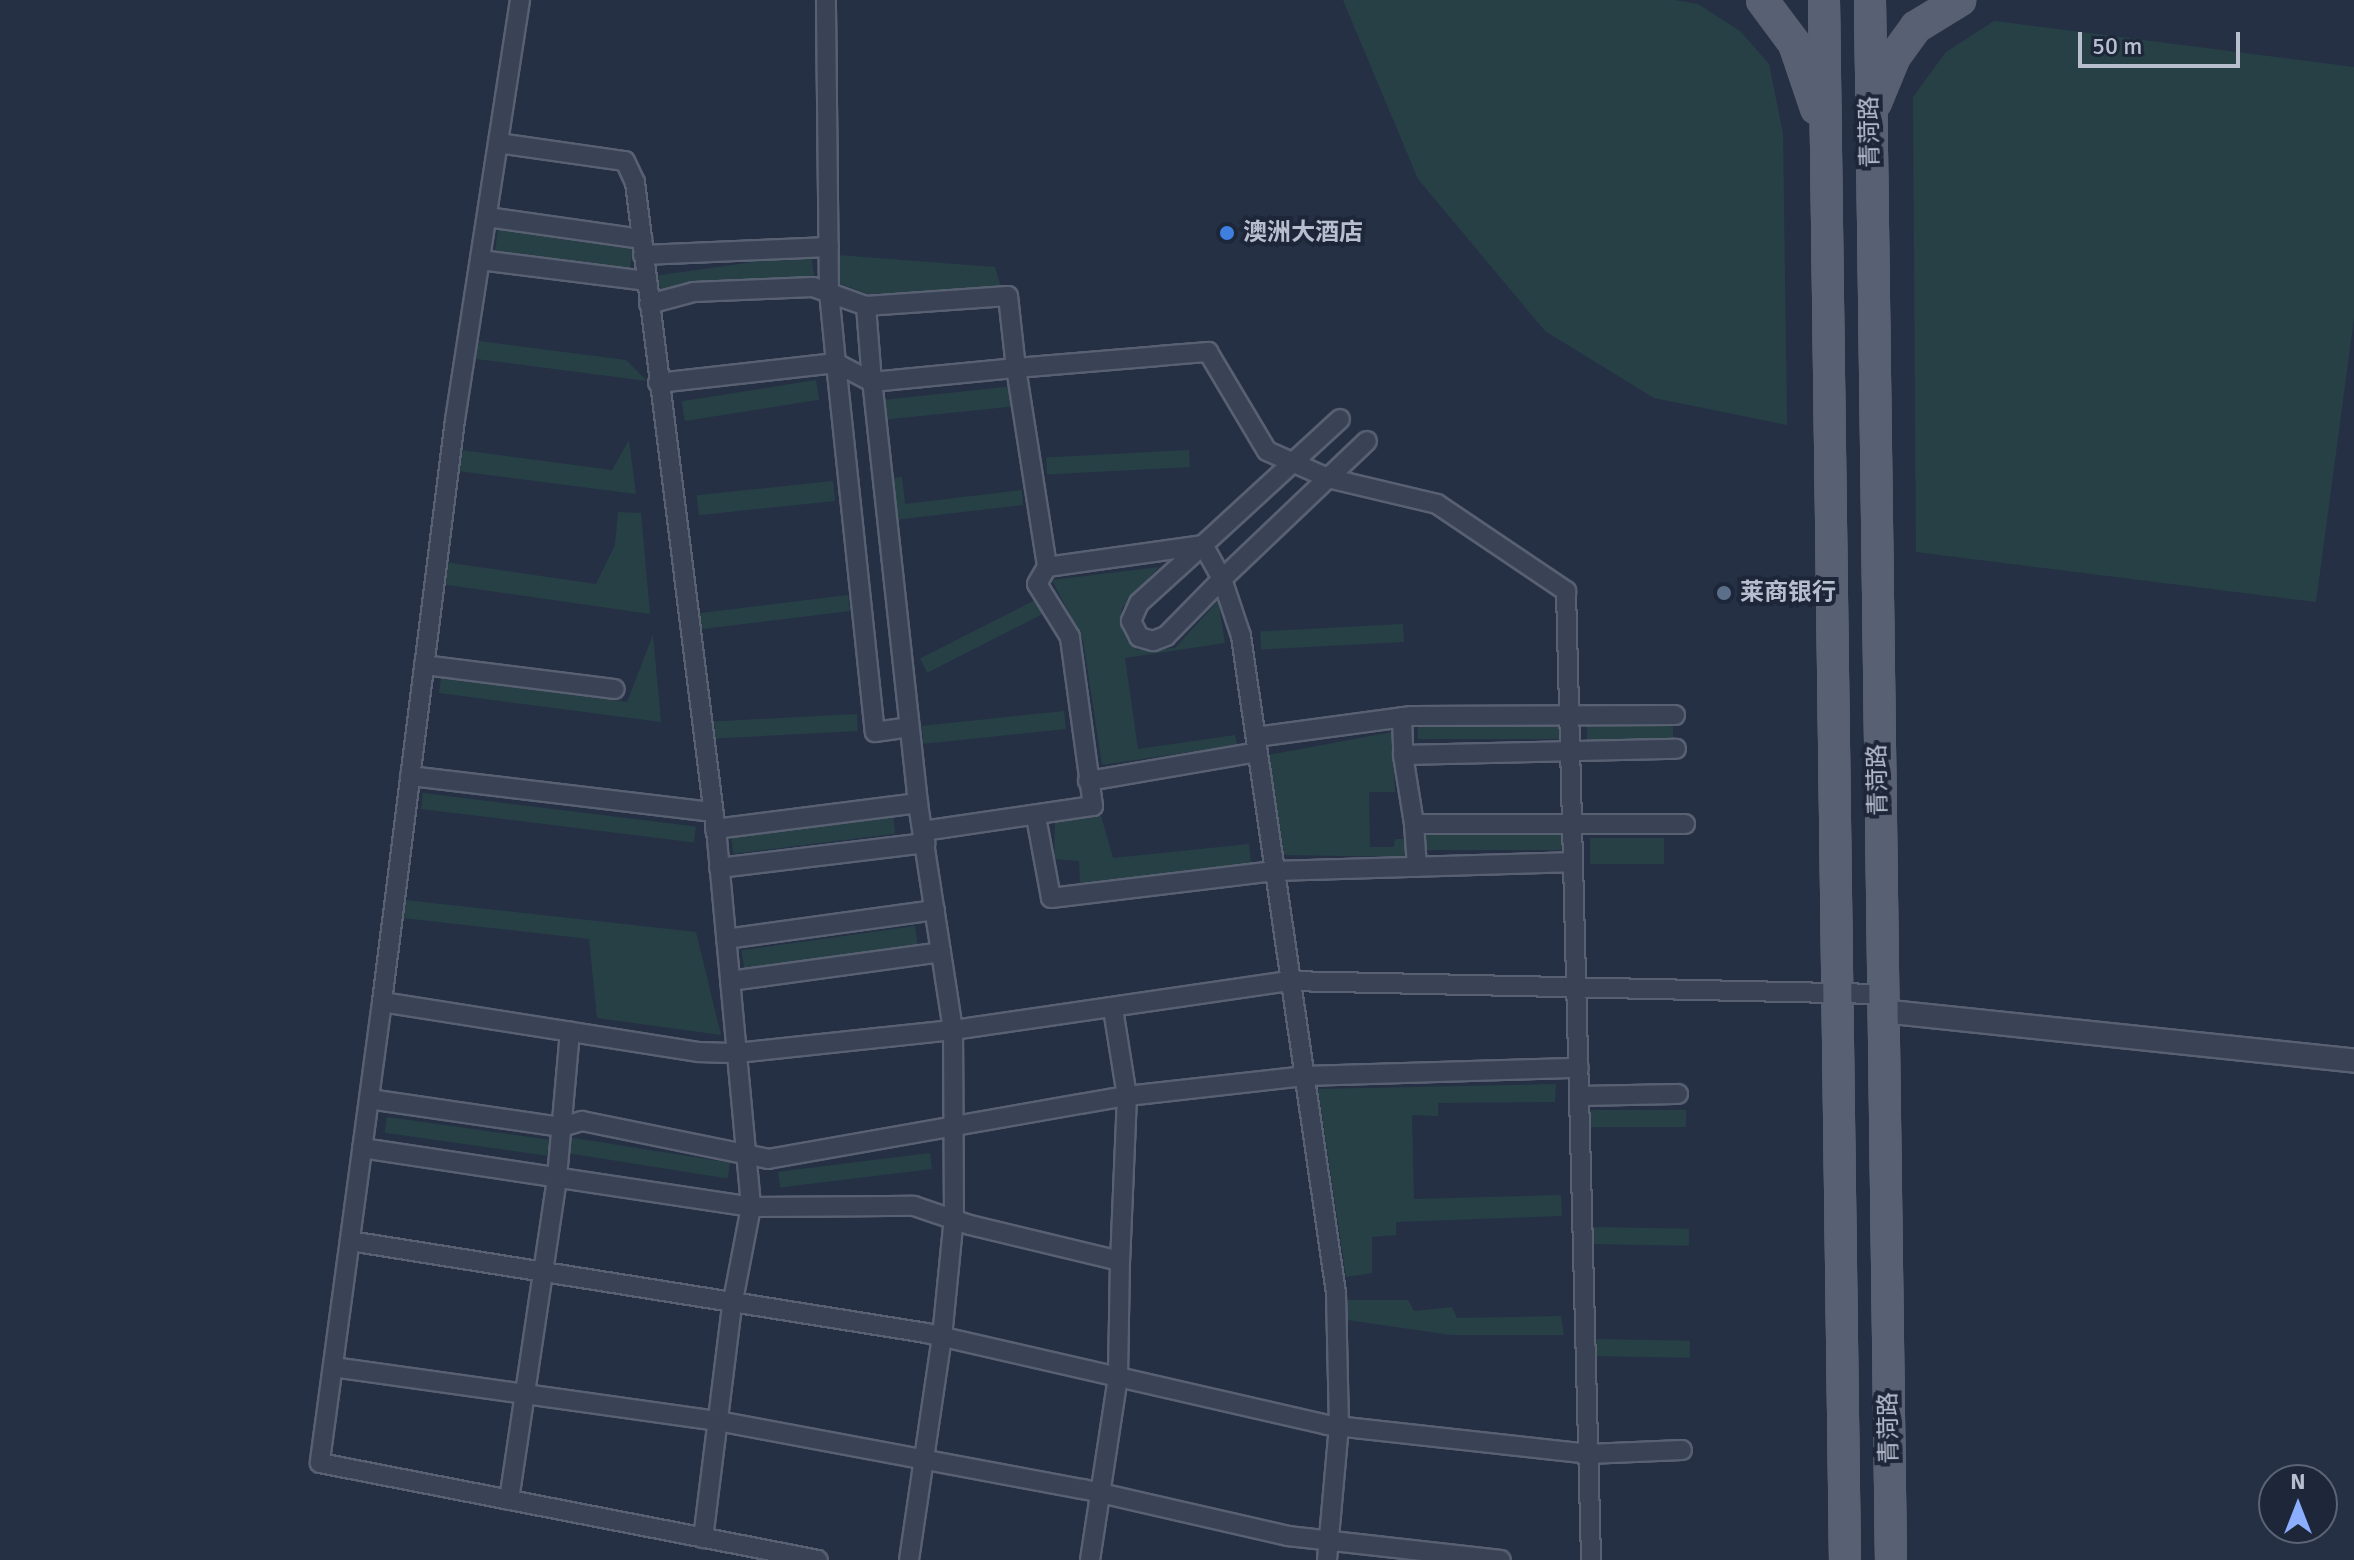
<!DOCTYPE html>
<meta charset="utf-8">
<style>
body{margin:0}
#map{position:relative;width:2354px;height:1560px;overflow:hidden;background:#253045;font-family:Signika,"Noto Sans SC",sans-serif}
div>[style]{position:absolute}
.green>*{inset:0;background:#274046;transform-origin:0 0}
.roads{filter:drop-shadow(2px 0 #586072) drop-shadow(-2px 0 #586072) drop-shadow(0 2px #586072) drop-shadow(0 -2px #586072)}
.minor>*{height:18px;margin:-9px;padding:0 9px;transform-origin:9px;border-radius:9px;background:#3a4355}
.tertiary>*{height:22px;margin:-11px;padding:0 11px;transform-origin:11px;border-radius:11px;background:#3a4355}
.primary>*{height:28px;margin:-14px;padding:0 14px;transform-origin:14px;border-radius:14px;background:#586174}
.dots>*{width:22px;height:22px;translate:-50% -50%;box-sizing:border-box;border:4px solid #1e273a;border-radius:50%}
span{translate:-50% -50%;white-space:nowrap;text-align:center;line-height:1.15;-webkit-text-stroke:8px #1e273a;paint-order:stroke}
.street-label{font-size:24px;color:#b7bece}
.poi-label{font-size:24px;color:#b7bece;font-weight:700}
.left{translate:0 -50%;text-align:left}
.north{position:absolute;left:2258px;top:1464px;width:80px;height:80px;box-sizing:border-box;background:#1e273a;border:2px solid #5b6375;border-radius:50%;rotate:0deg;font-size:22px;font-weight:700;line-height:32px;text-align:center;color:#b7bece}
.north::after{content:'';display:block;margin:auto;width:28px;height:36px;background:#8baeff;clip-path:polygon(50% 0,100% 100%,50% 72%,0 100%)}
.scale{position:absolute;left:2078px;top:32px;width:162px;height:36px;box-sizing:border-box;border:4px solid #b7bece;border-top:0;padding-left:10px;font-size:24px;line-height:28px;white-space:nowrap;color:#b7bece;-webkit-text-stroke:6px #1e273a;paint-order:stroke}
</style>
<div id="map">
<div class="green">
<i style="clip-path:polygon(1343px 0,1674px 0,1698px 4px,1740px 31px,1769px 64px,1783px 134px,1787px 425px,1654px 398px,1545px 331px,1418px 179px)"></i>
<i style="clip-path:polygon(1994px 21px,2354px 67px,2354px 318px,2316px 602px,1916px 552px,1913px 97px,1946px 52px)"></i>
<i style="left:498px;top:230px;width:136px;height:24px;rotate:8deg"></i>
<i style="left:811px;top:254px;width:27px;height:155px;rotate:82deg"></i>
<i style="clip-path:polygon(838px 255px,995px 267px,1001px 287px,877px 297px,838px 283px)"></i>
<i style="clip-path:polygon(479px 341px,626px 360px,647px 381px,476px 359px)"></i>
<i style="left:816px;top:380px;width:20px;height:136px;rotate:81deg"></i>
<i style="left:1015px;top:386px;width:20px;height:136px;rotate:84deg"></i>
<i style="clip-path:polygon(629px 440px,636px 494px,458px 471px,461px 450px,612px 470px)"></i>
<i style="left:1189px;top:450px;width:17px;height:143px;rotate:87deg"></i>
<i style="clip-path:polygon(902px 477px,905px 504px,1022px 490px,1023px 505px,894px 520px,889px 478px)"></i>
<i style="left:833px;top:481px;width:20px;height:137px;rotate:84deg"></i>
<i style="clip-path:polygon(618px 512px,641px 513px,650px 614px,441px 584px,444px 562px,596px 584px,615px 545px)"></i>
<i style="clip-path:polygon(1159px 567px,1122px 608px,1123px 630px,1137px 650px,1175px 648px,1218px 601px,1225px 643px,1125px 658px,1138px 749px,1235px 735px,1237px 745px,1102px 765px,1083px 640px,1052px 580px)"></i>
<i style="left:848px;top:595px;width:16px;height:150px;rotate:83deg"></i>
<i style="left:1035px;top:600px;width:16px;height:129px;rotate:63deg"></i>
<i style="left:1403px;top:624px;width:18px;height:143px;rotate:87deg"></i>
<i style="clip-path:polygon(653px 635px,661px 722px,439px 693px,441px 678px,627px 702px)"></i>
<i style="left:1064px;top:711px;width:18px;height:143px;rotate:84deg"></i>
<i style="left:857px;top:714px;width:17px;height:143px;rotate:87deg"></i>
<i style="left:1560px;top:722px;width:17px;height:142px;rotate:90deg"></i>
<i style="left:1673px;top:723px;width:18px;height:86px;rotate:90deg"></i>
<i style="clip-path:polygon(1392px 732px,1395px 792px,1369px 792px,1370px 847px,1394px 847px,1395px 839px,1406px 839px,1407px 857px,1284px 855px,1269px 755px)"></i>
<i style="left:423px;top:793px;width:275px;height:16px;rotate:7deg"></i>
<i style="clip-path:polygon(1101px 816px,1113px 858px,1249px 844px,1251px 863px,1080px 884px,1079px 861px,1054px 859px,1055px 822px)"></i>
<i style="left:893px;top:817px;width:17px;height:163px;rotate:83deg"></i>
<i style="left:1567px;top:833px;width:17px;height:143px;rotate:90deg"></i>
<i style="left:1590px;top:838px;width:74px;height:26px"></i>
<i style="clip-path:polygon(405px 900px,696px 932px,721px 1035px,597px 1018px,589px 939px,403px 918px)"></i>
<i style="left:915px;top:926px;width:21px;height:175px;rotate:82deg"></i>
<i style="clip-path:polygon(1556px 1084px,1555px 1102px,1438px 1103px,1438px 1116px,1412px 1115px,1414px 1199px,1561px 1195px,1562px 1216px,1396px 1222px,1396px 1235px,1372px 1237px,1372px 1273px,1346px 1277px,1318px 1089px)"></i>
<i style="left:1589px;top:1110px;width:97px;height:17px"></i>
<i style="left:387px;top:1117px;width:164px;height:16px;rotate:8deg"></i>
<i style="left:568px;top:1137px;width:164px;height:16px;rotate:9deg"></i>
<i style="left:930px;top:1153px;width:16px;height:153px;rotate:83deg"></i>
<i style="left:1592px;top:1227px;width:97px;height:17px;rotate:1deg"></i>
<i style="clip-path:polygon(1346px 1300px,1408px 1300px,1414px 1311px,1452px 1307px,1457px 1318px,1561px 1316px,1564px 1335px,1451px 1335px,1348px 1320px)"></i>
<i style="left:1593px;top:1339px;width:97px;height:17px;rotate:1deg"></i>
</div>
<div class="roads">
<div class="minor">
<i style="left:520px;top:0;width:425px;rotate:98.8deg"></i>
<i style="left:455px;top:420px;width:587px;rotate:97.15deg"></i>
<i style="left:382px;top:1002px;width:321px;rotate:9deg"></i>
<i style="left:699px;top:1052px;width:38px;rotate:2deg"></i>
<i style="left:737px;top:1053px;width:217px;rotate:-6.1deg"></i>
<i style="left:953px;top:1030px;width:339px;rotate:-8.3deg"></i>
<i style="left:1288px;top:981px;width:593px;rotate:1.26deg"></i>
<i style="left:498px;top:143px;width:128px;rotate:8.1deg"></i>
<i style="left:625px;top:161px;width:23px;rotate:65deg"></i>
<i style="left:635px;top:182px;width:662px;rotate:82.89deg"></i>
<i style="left:717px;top:839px;width:370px;rotate:84.7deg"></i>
<i style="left:751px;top:1207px;width:101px;rotate:100.9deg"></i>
<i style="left:732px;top:1306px;width:234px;rotate:97.1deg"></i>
<i style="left:487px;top:217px;width:157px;rotate:8.1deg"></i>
<i style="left:643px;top:255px;width:186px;rotate:-2.5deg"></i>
<i style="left:480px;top:260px;width:167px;rotate:7.2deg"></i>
<i style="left:649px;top:304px;width:47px;rotate:-14.9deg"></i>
<i style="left:694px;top:292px;width:119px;rotate:-2.4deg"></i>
<i style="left:813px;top:287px;width:56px;rotate:19.7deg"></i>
<i style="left:866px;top:306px;width:142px;rotate:-4deg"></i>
<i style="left:1008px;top:296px;width:72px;rotate:83.7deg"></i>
<i style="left:1016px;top:368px;width:193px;rotate:-4.8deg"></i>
<i style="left:1208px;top:352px;width:115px;rotate:59.2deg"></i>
<i style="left:1267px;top:451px;width:67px;rotate:23.9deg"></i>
<i style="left:1328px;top:478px;width:112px;rotate:13.4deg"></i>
<i style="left:1437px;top:504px;width:156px;rotate:34deg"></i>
<i style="left:1566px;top:591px;width:969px;rotate:88.52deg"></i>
<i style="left:866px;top:306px;width:76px;rotate:85.5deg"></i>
<i style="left:872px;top:382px;width:145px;rotate:-5.6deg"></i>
<i style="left:1016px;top:368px;width:201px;rotate:81.1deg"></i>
<i style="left:1047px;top:567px;width:158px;rotate:-8deg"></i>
<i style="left:1203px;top:545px;width:186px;rotate:-42.6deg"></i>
<i style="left:658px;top:383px;width:179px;rotate:-6.4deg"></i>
<i style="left:836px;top:363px;width:71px;rotate:-95.6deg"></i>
<i style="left:829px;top:292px;width:292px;rotate:-90.6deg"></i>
<i style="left:424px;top:665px;width:192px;rotate:7.2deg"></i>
<i style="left:1402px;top:717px;width:38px;rotate:88deg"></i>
<i style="left:1403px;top:755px;width:273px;rotate:-1.3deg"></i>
<i style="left:1256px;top:737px;width:157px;rotate:-7.7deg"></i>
<i style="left:1412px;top:716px;width:263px;rotate:-0.2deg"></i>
<i style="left:1403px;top:755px;width:70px;rotate:80.9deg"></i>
<i style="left:1414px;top:824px;width:271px"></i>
<i style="left:410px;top:776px;width:305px;rotate:6.8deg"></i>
<i style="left:1088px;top:781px;width:172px;rotate:-9.7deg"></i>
<i style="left:1036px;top:817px;width:82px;rotate:79.5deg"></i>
<i style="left:1051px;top:898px;width:225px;rotate:-6.9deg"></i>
<i style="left:1274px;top:871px;width:299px;rotate:-1.7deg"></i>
<i style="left:1414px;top:824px;width:43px;rotate:86deg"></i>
<i style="left:715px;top:829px;width:205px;rotate:-7.3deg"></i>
<i style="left:923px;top:831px;width:172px;rotate:-8.4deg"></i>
<i style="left:1093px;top:806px;width:171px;rotate:-97.8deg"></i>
<i style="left:1070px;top:637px;width:62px;rotate:-121.9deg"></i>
<i style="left:1037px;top:584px;width:20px;rotate:-60deg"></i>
<i style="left:719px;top:868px;width:208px;rotate:-6.9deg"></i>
<i style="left:726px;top:939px;width:211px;rotate:-7.9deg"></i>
<i style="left:730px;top:981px;width:213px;rotate:-7.8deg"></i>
<i style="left:382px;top:1002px;width:465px;rotate:97.7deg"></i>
<i style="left:320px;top:1463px;width:507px;rotate:11.02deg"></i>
<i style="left:1113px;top:1009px;width:88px;rotate:80.9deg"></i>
<i style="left:1127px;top:1096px;width:165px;rotate:92.4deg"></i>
<i style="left:1579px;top:1096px;width:99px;rotate:-1.2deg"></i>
<i style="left:369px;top:1099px;width:195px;rotate:8.3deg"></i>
<i style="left:562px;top:1127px;width:21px;rotate:-17deg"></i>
<i style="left:582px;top:1121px;width:190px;rotate:11.5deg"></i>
<i style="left:768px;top:1159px;width:364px;rotate:-10deg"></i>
<i style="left:1127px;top:1096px;width:178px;rotate:-6.4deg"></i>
<i style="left:1304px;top:1076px;width:275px;rotate:-1.7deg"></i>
<i style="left:362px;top:1148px;width:393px;rotate:8.6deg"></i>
<i style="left:751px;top:1207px;width:163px;rotate:-0.4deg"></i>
<i style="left:914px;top:1206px;width:59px;rotate:18.7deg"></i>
<i style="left:970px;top:1225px;width:154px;rotate:13.5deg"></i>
<i style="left:1120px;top:1261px;width:116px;rotate:91deg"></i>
<i style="left:1118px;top:1377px;width:185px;rotate:98.7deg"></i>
<i style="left:350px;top:1241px;width:583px;rotate:9.07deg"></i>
<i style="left:926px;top:1333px;width:411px;rotate:12.9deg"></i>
<i style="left:1327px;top:1425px;width:263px;rotate:6.3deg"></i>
<i style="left:1588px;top:1454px;width:94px;rotate:-2.4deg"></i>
<i style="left:333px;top:1367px;width:389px;rotate:8deg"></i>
<i style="left:718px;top:1421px;width:371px;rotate:10.6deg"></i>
<i style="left:1083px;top:1489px;width:210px;rotate:12.9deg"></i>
<i style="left:1288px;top:1536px;width:214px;rotate:6.4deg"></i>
<i style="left:509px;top:1500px;width:327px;rotate:-81.5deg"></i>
<i style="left:557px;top:1177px;width:146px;rotate:-84.9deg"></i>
<i style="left:909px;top:1560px;width:225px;rotate:-81.6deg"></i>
<i style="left:942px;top:1337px;width:121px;rotate:-84.3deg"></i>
<i style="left:954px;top:1217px;width:187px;rotate:-90.3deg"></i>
<i style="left:953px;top:1030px;width:230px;rotate:-98.8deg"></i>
<i style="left:918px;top:803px;width:424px;rotate:-96.2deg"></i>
<i style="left:872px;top:382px;width:41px;rotate:-152.2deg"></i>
<i style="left:836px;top:363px;width:371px;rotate:84deg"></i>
<i style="left:875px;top:732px;width:34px;rotate:-8deg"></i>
<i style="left:1327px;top:1560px;width:135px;rotate:-84.9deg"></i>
<i style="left:1339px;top:1426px;width:133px;rotate:-91.3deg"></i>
<i style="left:1336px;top:1293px;width:664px;rotate:-98.23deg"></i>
<i style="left:1241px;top:636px;width:60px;rotate:-108.4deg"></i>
<i style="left:1222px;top:579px;width:39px;rotate:-119deg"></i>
<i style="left:1203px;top:545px;width:86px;rotate:137.8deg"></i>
<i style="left:1139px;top:603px;width:20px;rotate:114deg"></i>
<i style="left:1131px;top:621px;width:18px;rotate:63deg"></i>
<i style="left:1139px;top:637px;width:15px;rotate:16deg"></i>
<i style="left:1153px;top:641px;width:14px;rotate:-21deg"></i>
<i style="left:1166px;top:636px;width:80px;rotate:-45.5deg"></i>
<i style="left:1222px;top:579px;width:200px;rotate:-43.6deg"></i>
</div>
<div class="tertiary">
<i style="left:1882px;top:1011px;width:475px;rotate:6deg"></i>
</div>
<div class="primary">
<i style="left:1762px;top:0;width:54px;rotate:53.3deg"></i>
<i style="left:1794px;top:43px;width:69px;rotate:71.3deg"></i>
<i style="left:1824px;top:0;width:1560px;rotate:89.23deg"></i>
<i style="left:1870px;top:0;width:1560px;rotate:89.23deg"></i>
<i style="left:1876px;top:102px;width:50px;rotate:-67.6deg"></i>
<i style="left:1895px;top:56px;width:36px;rotate:-54deg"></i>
<i style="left:1916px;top:27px;width:52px;rotate:-31.5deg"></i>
</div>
</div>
<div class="dots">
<i style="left:1227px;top:233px;background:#3f7fe0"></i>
<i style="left:1724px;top:593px;background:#5c6f8a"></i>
</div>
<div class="street-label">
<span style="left:1870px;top:132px;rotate:-91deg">青菏路</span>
<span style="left:1878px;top:780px;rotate:-91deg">青菏路</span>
<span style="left:1889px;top:1428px;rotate:-91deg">青菏路</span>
</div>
<div class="poi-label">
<span class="left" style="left:1243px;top:233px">澳洲大酒店</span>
<span class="left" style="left:1740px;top:593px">莱商银行</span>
</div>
<div class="north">N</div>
<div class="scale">50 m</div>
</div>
